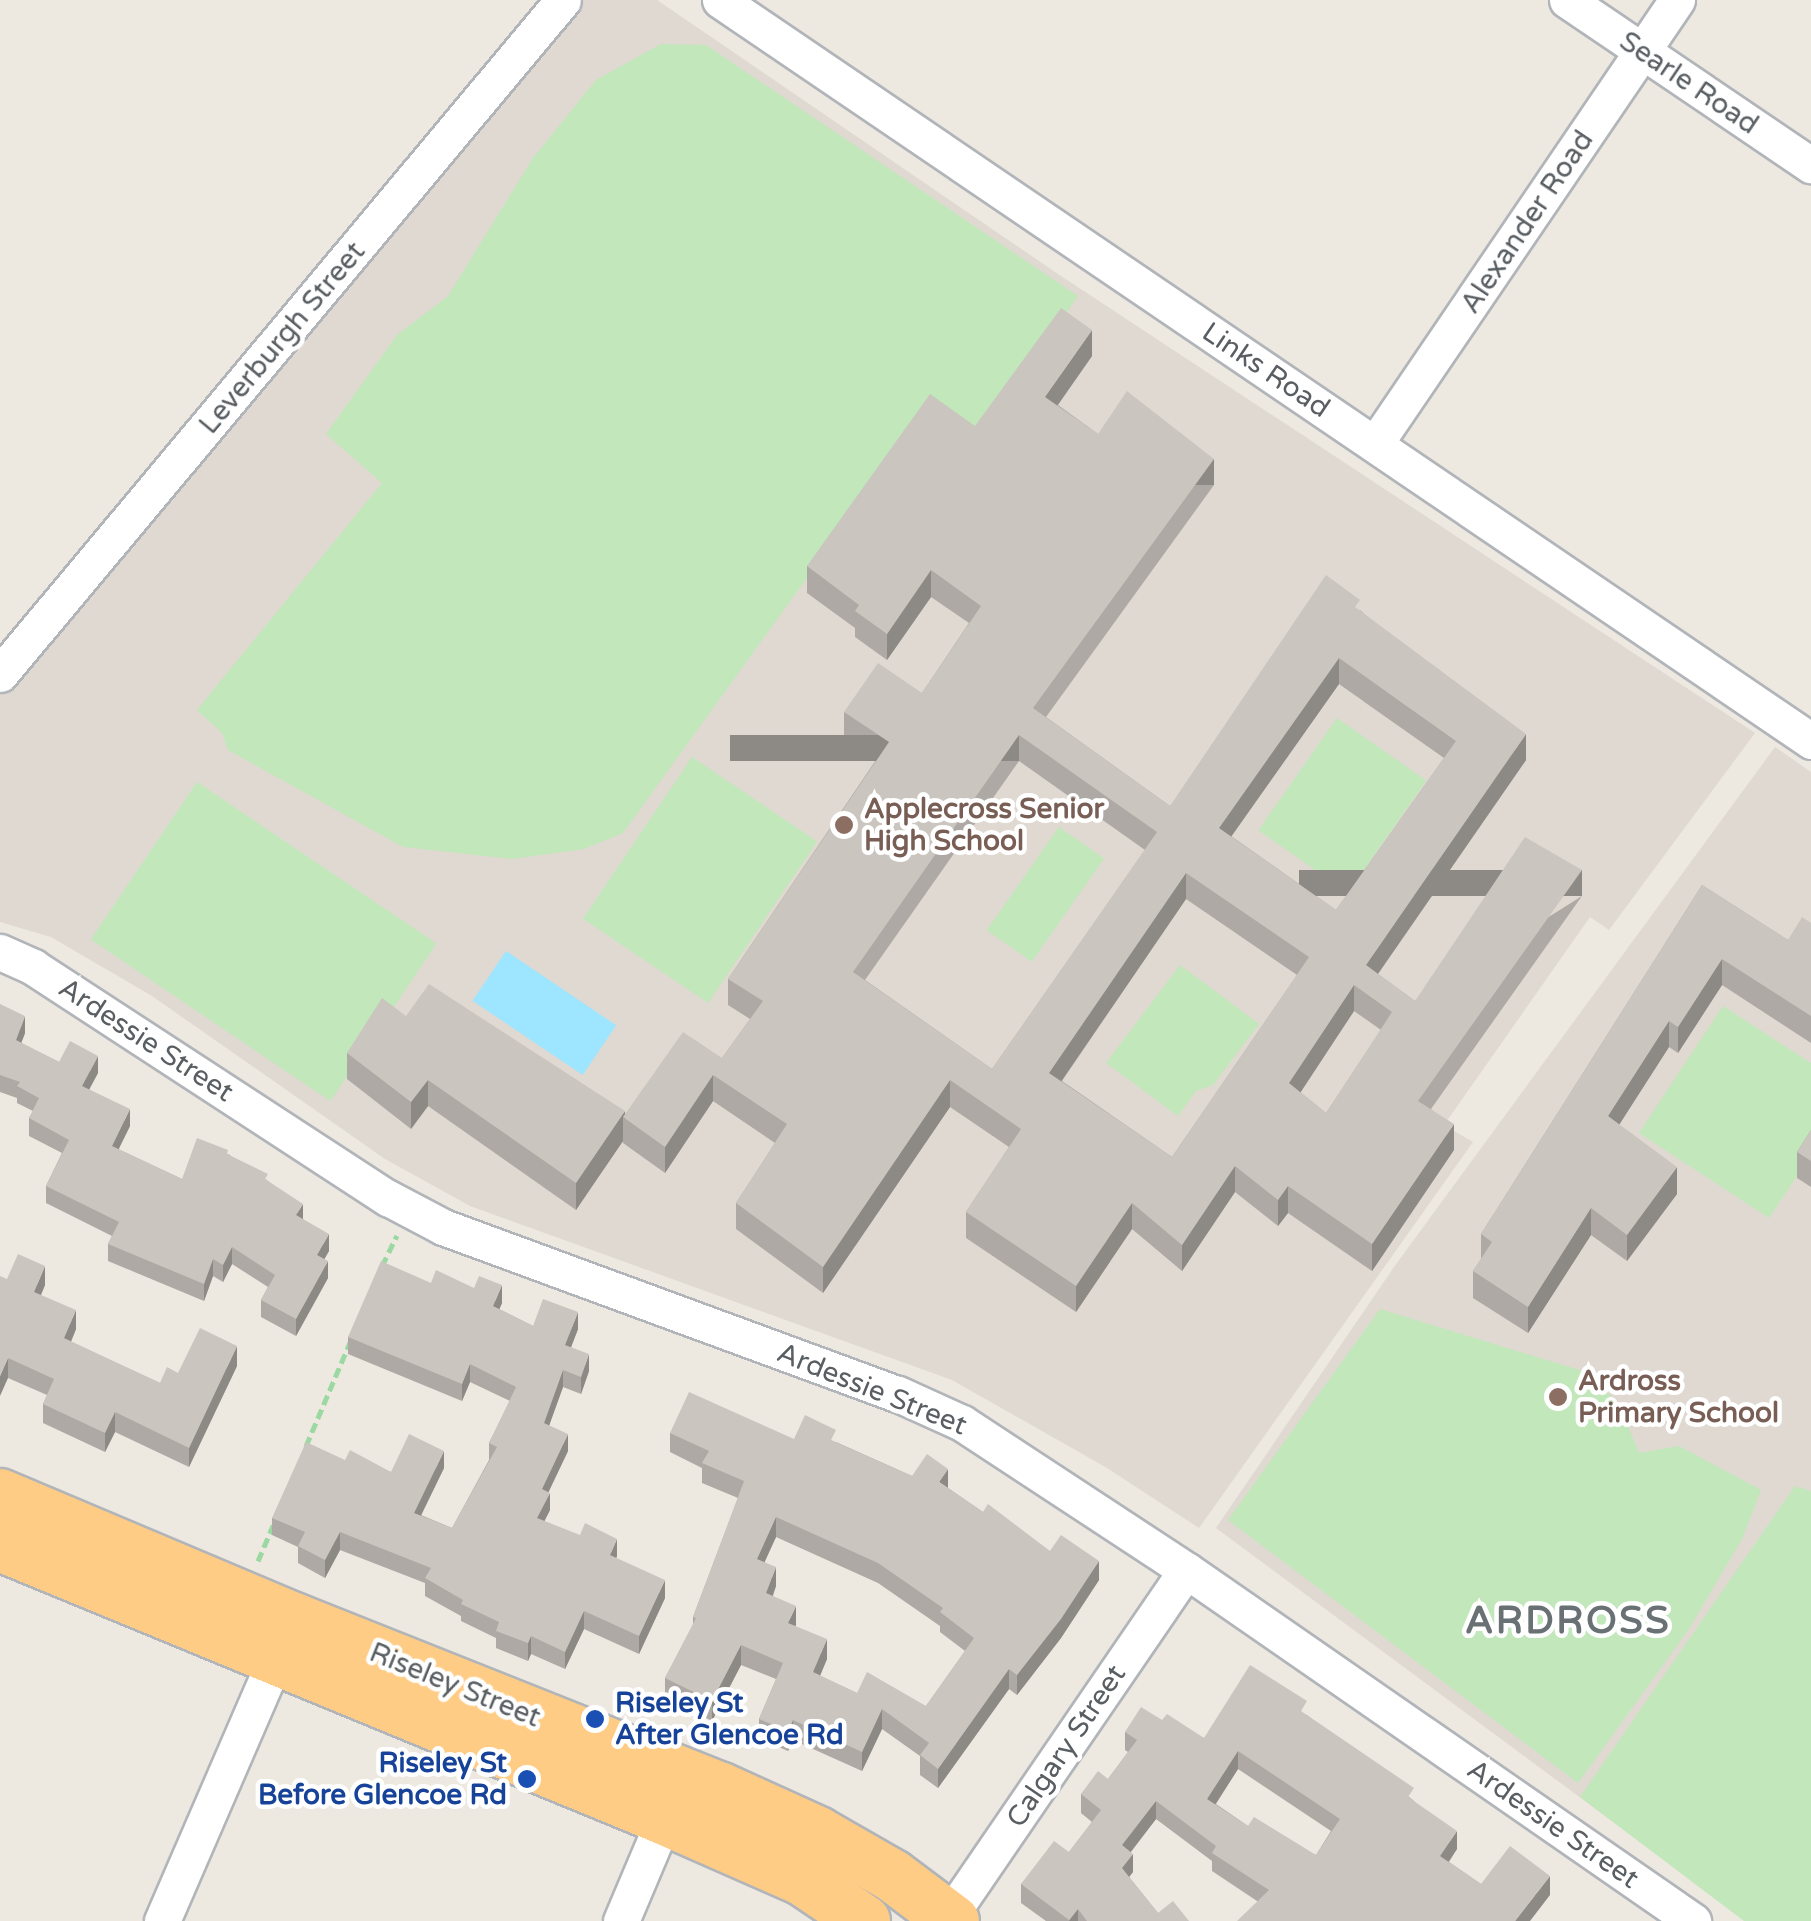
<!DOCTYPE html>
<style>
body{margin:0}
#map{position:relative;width:1811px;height:1921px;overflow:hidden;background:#ede8e0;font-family:"Varela Round",sans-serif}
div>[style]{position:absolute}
.education>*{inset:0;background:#dfd9d1}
.green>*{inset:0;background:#c1e7ba;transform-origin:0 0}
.water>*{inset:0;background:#9ee5ff;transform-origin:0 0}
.path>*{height:5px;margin-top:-2.5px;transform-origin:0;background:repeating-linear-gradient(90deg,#9cd9a2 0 10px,transparent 0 15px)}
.roads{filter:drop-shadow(2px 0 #b1b5b9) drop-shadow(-2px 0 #b1b5b9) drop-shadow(0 2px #b1b5b9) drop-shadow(0 -2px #b1b5b9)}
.minor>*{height:35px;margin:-17.5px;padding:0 17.5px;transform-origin:17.5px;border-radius:17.5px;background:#fff}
.highway>*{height:52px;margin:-26px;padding:0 26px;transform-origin:26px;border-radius:26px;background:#ffcc85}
.wall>*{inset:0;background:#aea9a4}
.shaded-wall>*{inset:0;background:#8d8a86;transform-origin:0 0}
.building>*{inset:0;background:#cac5bf}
.dots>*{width:28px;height:28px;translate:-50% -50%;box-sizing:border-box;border:5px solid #fff;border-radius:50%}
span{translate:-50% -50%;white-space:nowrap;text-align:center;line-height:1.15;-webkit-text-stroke:9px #fff;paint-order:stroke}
.street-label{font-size:28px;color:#595e62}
.education-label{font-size:28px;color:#785e54;font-weight:700}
.left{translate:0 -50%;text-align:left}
.transit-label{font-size:28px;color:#164399;font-weight:700}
.right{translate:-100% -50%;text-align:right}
.district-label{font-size:38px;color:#6a7174;font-weight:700;letter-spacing:2.5px}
</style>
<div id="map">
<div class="education">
<i style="clip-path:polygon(579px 0,657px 0,1058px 274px,1755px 733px,1609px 930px,1590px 917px,1444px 1125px,1473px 1142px,1199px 1528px,1107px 1468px,952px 1380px,470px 1206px,385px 1159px,152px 996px,51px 937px,0 922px,0 694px,412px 206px)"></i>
<i style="clip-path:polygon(1775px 747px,1811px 772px,1811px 1921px,1747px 1921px,1216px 1528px,1394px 1267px)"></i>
</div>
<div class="green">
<i style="clip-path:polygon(661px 44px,706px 45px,1078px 296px,979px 437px,926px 413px,623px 833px,584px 849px,512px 859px,403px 847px,228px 750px,222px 733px,197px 710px,382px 483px,326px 434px,397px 335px,448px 296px,533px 158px,596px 80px)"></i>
<i style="left:1337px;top:718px;width:109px;height:137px;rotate:35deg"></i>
<i style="left:692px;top:757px;width:151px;height:195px;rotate:34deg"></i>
<i style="left:197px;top:782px;width:289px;height:190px;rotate:34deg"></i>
<i style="left:1059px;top:827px;width:55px;height:126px;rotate:35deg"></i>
<i style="clip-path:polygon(1180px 965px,1259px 1024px,1213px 1085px,1196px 1091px,1178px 1116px,1106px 1063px)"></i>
<i style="clip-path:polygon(1723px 1006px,1811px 1063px,1811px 1155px,1769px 1218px,1639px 1133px)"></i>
<i style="clip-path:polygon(1380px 1309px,1589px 1373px,1619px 1405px,1639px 1453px,1679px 1446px,1761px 1490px,1742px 1539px,1689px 1629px,1578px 1783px,1228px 1520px)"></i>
<i style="clip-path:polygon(1795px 1486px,1811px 1491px,1811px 1921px,1744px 1921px,1580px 1797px)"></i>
</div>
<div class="water">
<i style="left:506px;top:951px;width:133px;height:60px;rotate:34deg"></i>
</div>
<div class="path">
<i style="left:382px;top:1266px;width:34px;rotate:-64deg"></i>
<i style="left:306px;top:1446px;width:115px;rotate:-67deg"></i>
<i style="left:258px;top:1561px;width:39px;rotate:-67deg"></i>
</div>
<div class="roads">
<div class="minor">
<i style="left:720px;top:0;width:1319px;rotate:34.18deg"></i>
<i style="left:1567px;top:0;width:295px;rotate:34.1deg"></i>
<i style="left:1375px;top:444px;width:537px;rotate:-55.78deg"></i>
<i style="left:0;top:674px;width:878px;rotate:-50.13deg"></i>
<i style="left:0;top:952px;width:36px;rotate:24deg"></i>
<i style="left:33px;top:967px;width:424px;rotate:33.1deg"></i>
<i style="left:388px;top:1198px;width:62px;rotate:27.8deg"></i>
<i style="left:443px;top:1227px;width:485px;rotate:20.2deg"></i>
<i style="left:898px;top:1394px;width:70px;rotate:24.4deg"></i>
<i style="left:962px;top:1423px;width:268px;rotate:33.3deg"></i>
<i style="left:1186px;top:1570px;width:617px;rotate:34.7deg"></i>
<i style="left:162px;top:1921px;width:304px;rotate:-66.6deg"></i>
<i style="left:621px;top:1921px;width:134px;rotate:-67.1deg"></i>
<i style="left:946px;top:1921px;width:425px;rotate:-55.6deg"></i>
</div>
<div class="highway">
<i style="left:0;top:1495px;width:319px;rotate:22.9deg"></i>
<i style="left:294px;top:1619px;width:457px;rotate:21.7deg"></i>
<i style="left:719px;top:1788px;width:109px;rotate:24.4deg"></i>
<i style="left:818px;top:1833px;width:86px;rotate:29.8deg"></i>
<i style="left:893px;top:1876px;width:75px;rotate:36.9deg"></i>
<i style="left:0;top:1545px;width:717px;rotate:22.38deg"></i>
<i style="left:663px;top:1818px;width:152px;rotate:23.7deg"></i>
<i style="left:802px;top:1879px;width:75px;rotate:34.1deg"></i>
</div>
</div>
<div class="wall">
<i style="clip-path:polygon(evenodd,1092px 356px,1058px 405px,1098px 434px,1214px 485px,1046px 717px,1170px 806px,1360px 610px,1526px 760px,1378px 974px,1415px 1001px,1582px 896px,1431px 1109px,1454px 1150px,1372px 1271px,1288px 1213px,1278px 1226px,1235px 1192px,1182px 1271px,1132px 1229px,1076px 1312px,966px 1238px,966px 1212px,1009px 1147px,950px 1107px,823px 1293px,736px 1229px,736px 1203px,775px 1143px,713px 1101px,665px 1173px,623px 1143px,623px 1141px,576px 1210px,428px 1106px,411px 1129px,347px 1079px,347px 1053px,406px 1016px,625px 1114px,722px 1058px,750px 1019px,728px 1005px,728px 979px,876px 760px,844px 738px,844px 712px,922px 693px,969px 623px,931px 597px,887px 660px,855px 637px,855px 628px,807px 593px,807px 566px,975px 426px,1092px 356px,1339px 684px,1444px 758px,1336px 910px,1231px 836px,1339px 684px,1092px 356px,1019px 761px,1145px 850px,992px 1069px,865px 980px,1019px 761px,1092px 356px,1186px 899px,1297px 975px,1172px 1157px,1062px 1081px,1186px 899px,1092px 356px,1354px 1011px,1381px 1030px,1326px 1113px,1300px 1092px,1354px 1011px)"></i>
<i style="clip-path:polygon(1702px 885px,1788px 940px,1811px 923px,1811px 1043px,1722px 985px,1678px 1053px,1669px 1047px,1619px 1125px,1677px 1194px,1627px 1261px,1591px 1235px,1528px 1333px,1473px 1298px,1473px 1271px,1481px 1259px,1481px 1234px)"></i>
<i style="clip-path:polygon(0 1004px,25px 1033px,21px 1043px,59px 1062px,98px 1073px,89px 1089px,130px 1126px,118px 1149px,182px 1179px,228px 1154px,268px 1181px,303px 1219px,329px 1251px,324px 1259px,328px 1278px,296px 1336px,261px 1317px,261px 1300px,268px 1287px,232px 1264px,223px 1282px,213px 1276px,204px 1301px,108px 1261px,108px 1244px,112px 1236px,46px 1203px,46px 1186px,62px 1153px,29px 1136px,29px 1118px,33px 1111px,17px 1103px,17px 1098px,0 1092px)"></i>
<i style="clip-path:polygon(1811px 1130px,1811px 1187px,1797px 1178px,1797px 1152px)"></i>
<i style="clip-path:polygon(7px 1279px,45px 1285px,41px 1295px,76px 1329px,71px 1342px,160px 1383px,178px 1373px,237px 1366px,189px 1467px,115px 1432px,105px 1452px,43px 1423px,43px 1404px,47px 1395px,8px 1378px)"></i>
<i style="clip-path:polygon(431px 1283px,502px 1303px,499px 1309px,533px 1326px,578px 1329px,571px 1347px,589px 1371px,581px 1394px,563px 1387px,549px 1425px,568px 1451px,548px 1492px,550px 1510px,544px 1521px,617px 1556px,616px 1558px,665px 1598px,639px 1654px,584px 1629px,565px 1669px,531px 1654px,528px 1661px,496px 1648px,496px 1638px,461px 1621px,461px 1616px,425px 1596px,425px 1583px,340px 1550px,325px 1578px,298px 1563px,298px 1547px,272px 1535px,272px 1518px,345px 1460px,391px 1472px,444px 1468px,421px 1515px,452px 1528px,489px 1460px,489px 1443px,510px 1401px,470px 1382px,462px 1401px,348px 1354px,348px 1337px)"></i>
<i style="clip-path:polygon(evenodd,670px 1433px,836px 1442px,912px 1476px,948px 1488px,983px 1512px,1099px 1580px,1061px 1638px,1017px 1695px,1009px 1689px,938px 1788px,920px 1775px,920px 1756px,882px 1729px,862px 1771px,793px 1740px,788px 1751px,759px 1739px,759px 1719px,776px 1679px,741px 1665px,712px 1721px,665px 1697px,665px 1678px,693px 1625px,693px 1617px,738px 1498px,702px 1483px,702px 1468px,670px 1452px,670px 1433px,776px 1537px,878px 1583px,940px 1626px,940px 1632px,965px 1651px,926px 1706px,857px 1693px,820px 1676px,827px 1659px,795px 1626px,773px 1596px,776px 1586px,764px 1562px,776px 1537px)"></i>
<i style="clip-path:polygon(evenodd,1307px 1715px,1414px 1801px,1457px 1849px,1449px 1862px,1481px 1884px,1550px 1895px,1257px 1901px,1212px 1871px,1212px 1861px,1156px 1819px,1131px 1852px,1133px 1872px,1129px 1877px,1158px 1913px,1189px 1921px,1046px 1921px,1021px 1903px,1021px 1884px,1069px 1852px,1092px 1822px,1081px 1813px,1081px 1794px,1108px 1779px,1128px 1752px,1125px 1750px,1125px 1732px,1162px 1720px,1204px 1738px,1307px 1715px,1238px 1769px,1331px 1831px,1316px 1855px,1248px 1826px,1216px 1804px,1238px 1769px)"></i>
</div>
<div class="shaded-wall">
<i style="clip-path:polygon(1092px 330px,1092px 356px,1045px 423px,1045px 397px)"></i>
<i style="left:1214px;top:459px;width:26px;height:308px;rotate:90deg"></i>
<i style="clip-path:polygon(931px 570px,931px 597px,887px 660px,887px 634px)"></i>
<i style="clip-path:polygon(1339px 658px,1339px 684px,1219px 854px,1219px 828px)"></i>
<i style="clip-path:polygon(1526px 734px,1526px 760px,1366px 991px,1366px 965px)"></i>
<i style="left:1019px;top:735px;width:26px;height:289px;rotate:90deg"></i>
<i style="left:1582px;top:870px;width:26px;height:283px;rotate:90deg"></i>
<i style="clip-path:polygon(1186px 873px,1186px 899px,1049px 1099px,1049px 1073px)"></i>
<i style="clip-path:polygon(1722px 959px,1722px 985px,1678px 1053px,1678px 1027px)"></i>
<i style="clip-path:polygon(1354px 985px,1354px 1011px,1289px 1110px,1289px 1083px)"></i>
<i style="clip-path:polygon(25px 1016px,25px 1033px,16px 1057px,16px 1040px)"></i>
<i style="clip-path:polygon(1669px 1021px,1669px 1047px,1608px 1142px,1608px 1116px)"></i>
<i style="clip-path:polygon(98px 1056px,98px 1073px,82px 1103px,82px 1086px)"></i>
<i style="clip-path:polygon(713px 1075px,713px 1101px,665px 1173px,665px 1147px)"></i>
<i style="clip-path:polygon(428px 1080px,428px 1106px,411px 1129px,411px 1102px)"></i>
<i style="clip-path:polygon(950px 1080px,950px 1107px,823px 1293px,823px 1267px)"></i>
<i style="clip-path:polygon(130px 1109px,130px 1126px,112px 1163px,112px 1146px)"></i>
<i style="clip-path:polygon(625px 1111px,625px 1119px,623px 1117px,623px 1141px,576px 1210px,576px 1183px)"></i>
<i style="clip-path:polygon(1454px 1124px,1454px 1150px,1372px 1271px,1372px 1244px)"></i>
<i style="clip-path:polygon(1235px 1166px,1235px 1192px,1182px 1271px,1182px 1245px)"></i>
<i style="clip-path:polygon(1677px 1167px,1677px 1194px,1627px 1261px,1627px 1235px)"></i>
<i style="clip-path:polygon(1288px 1186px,1288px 1213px,1278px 1226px,1278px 1200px)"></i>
<i style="clip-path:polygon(1132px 1203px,1132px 1229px,1076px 1312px,1076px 1286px)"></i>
<i style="clip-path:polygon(303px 1204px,303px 1221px,296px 1215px)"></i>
<i style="clip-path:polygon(1591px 1208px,1591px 1235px,1528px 1333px,1528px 1307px)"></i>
<i style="clip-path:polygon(329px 1234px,329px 1251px,317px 1272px,317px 1255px)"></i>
<i style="clip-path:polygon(232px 1247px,232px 1264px,223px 1282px,223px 1265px)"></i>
<i style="clip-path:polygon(213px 1259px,213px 1276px,204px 1301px,204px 1284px)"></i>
<i style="clip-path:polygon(328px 1261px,328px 1278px,296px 1336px,296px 1319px)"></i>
<i style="clip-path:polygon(45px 1266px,45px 1285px,34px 1311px,34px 1292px)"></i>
<i style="clip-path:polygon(502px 1285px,502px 1303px,493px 1324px,493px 1306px)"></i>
<i style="clip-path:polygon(76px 1310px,76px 1329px,64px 1358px,64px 1338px)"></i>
<i style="clip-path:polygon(578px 1312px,578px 1329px,565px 1363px,565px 1345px)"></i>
<i style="clip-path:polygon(237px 1346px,237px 1366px,189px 1467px,189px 1448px)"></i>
<i style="clip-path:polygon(589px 1354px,589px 1371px,581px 1394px,581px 1377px)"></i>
<i style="clip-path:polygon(8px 1358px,8px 1378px,0 1396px,0 1376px)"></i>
<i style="clip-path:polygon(470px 1364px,470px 1382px,462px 1401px,462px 1384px)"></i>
<i style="clip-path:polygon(563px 1370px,563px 1387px,544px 1440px,544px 1423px)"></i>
<i style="clip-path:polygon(115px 1412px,115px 1432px,105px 1452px,105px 1433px)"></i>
<i style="clip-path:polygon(568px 1434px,568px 1451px,542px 1506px,542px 1489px)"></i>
<i style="clip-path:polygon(444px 1451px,444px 1468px,414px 1530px,414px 1513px)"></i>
<i style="clip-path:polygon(948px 1469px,948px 1488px,939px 1482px)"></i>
<i style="clip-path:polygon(550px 1493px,550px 1510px,537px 1536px,537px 1518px)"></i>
<i style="clip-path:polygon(776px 1517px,776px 1537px,757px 1579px,757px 1559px)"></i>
<i style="clip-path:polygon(340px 1532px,340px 1550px,325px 1578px,325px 1560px)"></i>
<i style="clip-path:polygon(617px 1539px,617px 1556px,610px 1573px,610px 1555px)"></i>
<i style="clip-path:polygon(1099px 1561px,1099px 1580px,1061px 1638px,1017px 1695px,1017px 1675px)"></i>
<i style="clip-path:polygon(776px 1567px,776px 1586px,766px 1613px,766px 1593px)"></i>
<i style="clip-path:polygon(665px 1580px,665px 1598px,639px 1654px,639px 1636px)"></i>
<i style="clip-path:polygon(796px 1606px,796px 1625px,788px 1643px,788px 1623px)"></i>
<i style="clip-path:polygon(584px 1611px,584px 1629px,565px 1669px,565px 1652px)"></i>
<i style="clip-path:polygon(531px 1636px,531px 1654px,528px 1661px,528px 1643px)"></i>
<i style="clip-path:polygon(827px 1639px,827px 1659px,813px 1692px,813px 1672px)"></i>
<i style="clip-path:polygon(741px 1645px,741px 1665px,712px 1721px,712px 1701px)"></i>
<i style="clip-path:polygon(1009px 1669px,1009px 1689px,938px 1788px,938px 1769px)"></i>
<i style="clip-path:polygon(882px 1709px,882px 1729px,862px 1771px,862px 1752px)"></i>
<i style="clip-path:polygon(793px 1720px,793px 1740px,788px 1751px,788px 1731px)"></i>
<i style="clip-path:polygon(1238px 1751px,1238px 1769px,1207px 1817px,1207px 1799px)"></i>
<i style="clip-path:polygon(1156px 1801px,1156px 1819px,1122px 1863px,1122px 1845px)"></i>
<i style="clip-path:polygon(1457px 1831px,1457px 1849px,1440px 1874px,1440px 1856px)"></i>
<i style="clip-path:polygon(1133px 1854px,1133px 1872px,1122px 1886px,1122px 1868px)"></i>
<i style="clip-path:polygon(1550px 1876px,1550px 1895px,1530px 1921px,1515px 1921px)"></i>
<i style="clip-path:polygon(1078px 1909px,1078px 1921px,1069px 1921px)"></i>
</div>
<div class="building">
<i style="clip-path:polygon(evenodd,1061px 308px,1092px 330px,1045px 397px,1098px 434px,1127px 391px,1214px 459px,1033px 708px,1170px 806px,1326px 575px,1360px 600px,1355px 607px,1526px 734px,1366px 965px,1415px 1001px,1525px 837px,1582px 870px,1418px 1101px,1454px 1124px,1372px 1244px,1288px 1186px,1278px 1200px,1235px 1166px,1182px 1245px,1132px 1203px,1076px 1286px,966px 1212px,1021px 1129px,950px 1080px,823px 1267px,736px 1203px,787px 1124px,713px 1075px,665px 1147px,623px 1117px,683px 1032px,722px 1058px,763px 1001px,728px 979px,889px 742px,844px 712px,878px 663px,922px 693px,981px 606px,931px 570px,887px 634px,855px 611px,859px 605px,807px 566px,930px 394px,975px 426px,1061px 308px,1339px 658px,1456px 741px,1336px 910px,1219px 828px,1339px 658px,1061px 308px,1019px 735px,1157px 832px,992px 1069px,853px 972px,1019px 735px,1061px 308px,1186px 873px,1309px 957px,1172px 1157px,1049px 1073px,1186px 873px,1061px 308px,1354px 985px,1392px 1012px,1326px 1113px,1289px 1083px,1354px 985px)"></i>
<i style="clip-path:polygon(1702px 885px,1788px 940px,1802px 917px,1811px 923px,1811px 1016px,1722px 959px,1678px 1027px,1669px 1021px,1608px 1116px,1677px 1167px,1627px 1235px,1591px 1208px,1528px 1307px,1473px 1271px,1492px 1242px,1481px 1234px)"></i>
<i style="clip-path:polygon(429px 984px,625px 1111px,576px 1183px,428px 1080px,411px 1102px,347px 1053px,382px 998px,406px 1016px)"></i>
<i style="clip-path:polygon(0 1004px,25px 1016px,16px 1040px,59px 1062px,70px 1041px,98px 1056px,82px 1086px,130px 1109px,112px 1146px,182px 1179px,197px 1138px,228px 1150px,227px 1154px,268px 1174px,265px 1179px,303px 1204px,296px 1215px,329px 1234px,317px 1255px,328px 1261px,296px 1319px,261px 1300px,275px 1275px,232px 1247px,223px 1265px,213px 1259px,204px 1284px,108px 1244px,119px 1222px,46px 1186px,69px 1140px,29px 1118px,39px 1098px,17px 1086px,20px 1082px,0 1075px)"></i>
<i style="clip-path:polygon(1811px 1130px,1811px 1161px,1797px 1152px)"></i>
<i style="clip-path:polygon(18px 1254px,45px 1266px,34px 1292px,76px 1310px,64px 1338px,160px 1383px,167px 1367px,178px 1373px,200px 1328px,237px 1346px,189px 1448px,115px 1412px,105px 1433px,43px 1404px,54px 1379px,8px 1358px,0 1376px,0 1276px,7px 1279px)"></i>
<i style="clip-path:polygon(381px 1261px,431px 1283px,436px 1270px,474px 1288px,479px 1276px,502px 1285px,493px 1306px,533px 1326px,543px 1299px,578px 1312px,565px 1345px,589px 1354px,581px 1377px,563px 1370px,544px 1423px,568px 1434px,542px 1489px,550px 1493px,537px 1518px,580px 1535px,585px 1523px,617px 1539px,610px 1555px,665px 1580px,639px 1636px,584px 1611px,565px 1652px,531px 1636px,528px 1643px,496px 1631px,499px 1622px,461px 1604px,463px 1600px,425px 1578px,431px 1568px,340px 1532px,325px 1560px,298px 1546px,305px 1532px,272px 1518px,306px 1442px,345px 1460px,350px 1450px,391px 1472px,409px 1434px,444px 1451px,414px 1513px,452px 1528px,497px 1447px,489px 1443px,516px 1387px,470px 1364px,462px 1384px,348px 1337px)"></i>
<i style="clip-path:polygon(evenodd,689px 1392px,794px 1439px,805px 1415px,836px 1430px,831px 1440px,912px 1476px,927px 1454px,948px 1469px,939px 1482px,983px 1512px,988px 1504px,1050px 1551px,1061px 1535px,1099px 1561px,1061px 1619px,1017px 1675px,1009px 1669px,938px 1769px,920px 1755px,929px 1743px,882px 1709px,862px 1752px,793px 1720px,788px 1731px,759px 1719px,783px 1663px,741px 1645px,712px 1701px,665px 1678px,696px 1618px,693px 1617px,744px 1481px,702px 1463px,709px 1451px,670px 1433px,689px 1392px,776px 1517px,878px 1563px,943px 1608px,940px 1612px,974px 1638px,926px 1706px,867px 1672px,857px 1693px,813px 1672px,827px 1639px,788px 1623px,796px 1606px,766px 1593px,776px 1567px,757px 1559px,776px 1517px)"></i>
<i style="clip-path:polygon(evenodd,1250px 1665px,1307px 1701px,1301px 1711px,1414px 1788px,1408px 1797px,1457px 1831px,1440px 1856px,1481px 1884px,1510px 1846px,1550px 1876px,1515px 1921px,1237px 1921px,1269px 1890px,1212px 1853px,1216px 1846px,1156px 1801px,1122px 1845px,1133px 1854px,1122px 1868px,1158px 1913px,1173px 1901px,1189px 1921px,1087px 1921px,1078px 1909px,1069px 1920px,1021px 1884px,1054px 1841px,1069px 1852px,1101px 1810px,1081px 1794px,1098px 1771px,1108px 1779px,1137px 1740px,1125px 1732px,1141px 1707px,1162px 1720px,1167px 1714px,1204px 1738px,1250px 1665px,1238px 1751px,1340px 1819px,1316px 1855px,1254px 1817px,1248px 1826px,1207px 1799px,1238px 1751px)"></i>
</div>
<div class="dots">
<i style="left:844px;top:825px;background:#8d6e63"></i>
<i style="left:1558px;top:1397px;background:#8d6e63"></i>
<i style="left:595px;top:1719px;background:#1a4fb4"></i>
<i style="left:527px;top:1779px;background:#1a4fb4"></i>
</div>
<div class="street-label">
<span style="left:1689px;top:83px;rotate:34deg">Searle Road</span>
<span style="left:1527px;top:222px;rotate:-56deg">Alexander Road</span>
<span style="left:282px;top:338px;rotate:-50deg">Leverburgh Street</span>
<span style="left:1266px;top:370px;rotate:34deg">Links Road</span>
<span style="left:146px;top:1040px;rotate:33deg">Ardessie Street</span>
<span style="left:872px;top:1389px;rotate:22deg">Ardessie Street</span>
<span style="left:455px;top:1685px;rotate:22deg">Riseley Street</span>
<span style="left:1066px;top:1746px;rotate:-56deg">Calgary Street</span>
<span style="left:1553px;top:1824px;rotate:35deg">Ardessie Street</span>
</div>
<div class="education-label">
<span class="left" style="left:864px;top:825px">Applecross Senior<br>High School</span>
<span class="left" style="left:1578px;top:1397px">Ardross<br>Primary School</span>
</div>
<div class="transit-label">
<span class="left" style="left:615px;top:1719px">Riseley St<br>After Glencoe Rd</span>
<span class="right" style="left:507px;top:1779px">Riseley St<br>Before Glencoe Rd</span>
</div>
<div class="district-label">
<span style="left:1568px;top:1622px">ARDROSS</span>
</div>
</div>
